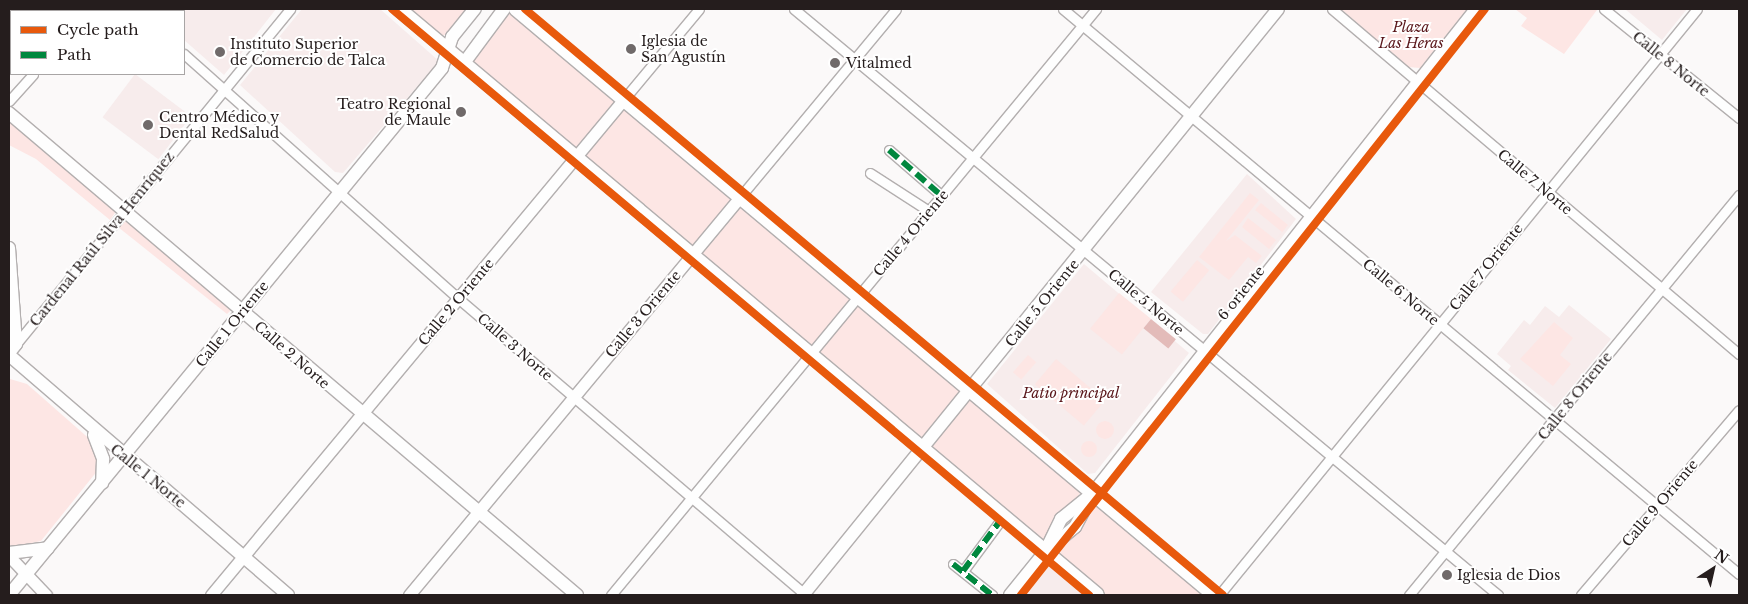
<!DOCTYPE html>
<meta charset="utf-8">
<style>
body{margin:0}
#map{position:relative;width:1748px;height:604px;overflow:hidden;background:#fbf9f9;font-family:"Libre Baskerville",serif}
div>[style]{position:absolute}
.built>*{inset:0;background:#f7ecec;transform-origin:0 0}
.green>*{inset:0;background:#fde6e4;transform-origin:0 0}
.round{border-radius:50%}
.water>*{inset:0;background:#e3bbb9;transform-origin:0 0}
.roads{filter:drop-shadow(1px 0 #b3afaf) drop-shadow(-1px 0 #b3afaf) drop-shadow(0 1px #b3afaf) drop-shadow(0 -1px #b3afaf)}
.minor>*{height:9px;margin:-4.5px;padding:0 4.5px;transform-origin:4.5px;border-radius:4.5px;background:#fefefe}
.tertiary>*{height:11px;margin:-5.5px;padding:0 5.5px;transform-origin:5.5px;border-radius:5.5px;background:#fefefe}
.secondary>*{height:12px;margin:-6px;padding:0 6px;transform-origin:6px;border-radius:6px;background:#fefefe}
.primary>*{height:14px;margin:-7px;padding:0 7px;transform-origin:7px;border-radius:7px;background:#fefefe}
.quiet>*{height:6px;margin-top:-3px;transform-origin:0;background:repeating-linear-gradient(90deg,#00873e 0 12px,transparent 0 18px)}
.cycleway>*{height:8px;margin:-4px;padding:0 4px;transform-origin:4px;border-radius:4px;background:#e8590c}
.dots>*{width:14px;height:14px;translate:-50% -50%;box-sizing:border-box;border:2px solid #fff;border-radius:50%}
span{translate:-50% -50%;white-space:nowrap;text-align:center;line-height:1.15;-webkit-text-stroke:4px #fff;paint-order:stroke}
.park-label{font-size:14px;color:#59161a;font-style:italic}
.poi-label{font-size:14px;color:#251d1d}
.left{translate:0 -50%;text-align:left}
.right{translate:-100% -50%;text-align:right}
.street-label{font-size:14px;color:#251d1d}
.frame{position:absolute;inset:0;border:10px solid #251d1d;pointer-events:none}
.legend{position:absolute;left:10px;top:10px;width:175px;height:65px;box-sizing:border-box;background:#fff;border:1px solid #a8a5a5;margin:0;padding:6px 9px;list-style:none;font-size:15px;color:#251d1d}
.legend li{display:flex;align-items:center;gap:10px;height:25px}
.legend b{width:25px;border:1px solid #a8a5a5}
.north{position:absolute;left:1688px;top:544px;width:50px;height:50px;-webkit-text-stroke:4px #fff;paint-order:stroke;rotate:35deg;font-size:14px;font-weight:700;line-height:20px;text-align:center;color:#251d1d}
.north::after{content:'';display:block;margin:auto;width:18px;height:22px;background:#251d1d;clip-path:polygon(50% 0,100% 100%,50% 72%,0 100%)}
</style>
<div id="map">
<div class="built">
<i style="clip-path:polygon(148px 9px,276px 9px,224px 75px,184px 40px,184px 11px)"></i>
<i style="clip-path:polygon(302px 9px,380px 9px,439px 61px,343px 173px,335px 172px,240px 85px)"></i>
<i style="clip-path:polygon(1625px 9px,1687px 9px,1662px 40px)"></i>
<i style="left:135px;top:74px;width:70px;height:54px;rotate:37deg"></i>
<i style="clip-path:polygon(1247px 174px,1296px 219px,1208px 334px,1203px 334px,1151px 292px)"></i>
<i style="clip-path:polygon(1084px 264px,1189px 353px,1095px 473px,1088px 474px,987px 384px)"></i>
<i style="clip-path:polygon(1569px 305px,1611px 339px,1555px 408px,1508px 370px,1511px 366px,1497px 354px,1524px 320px,1530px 325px,1545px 306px,1559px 317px)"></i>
<i style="clip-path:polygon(1049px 565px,1086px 595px,1025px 595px)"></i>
</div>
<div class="green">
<i style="clip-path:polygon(405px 9px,467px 9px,445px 35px,436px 35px)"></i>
<i style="clip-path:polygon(1341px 9px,1467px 9px,1420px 68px,1408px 67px)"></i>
<i style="clip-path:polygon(1515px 9px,1595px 9px,1597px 10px,1564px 54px,1521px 26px,1527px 18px)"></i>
<i style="clip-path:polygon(511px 11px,1082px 491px,1044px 538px,1041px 540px,473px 66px,472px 59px)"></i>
<i style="clip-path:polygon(9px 117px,117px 210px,110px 220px,36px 159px,9px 145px)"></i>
<i style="clip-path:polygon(1250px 193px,1259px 200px,1226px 241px,1235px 235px,1262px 256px,1256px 263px,1248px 257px,1229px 280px,1199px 257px)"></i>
<i style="clip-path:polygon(1261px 203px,1288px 225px,1269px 249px,1242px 227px,1248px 218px,1276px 240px,1282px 232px,1255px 210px)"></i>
<i style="clip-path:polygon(126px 217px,232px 309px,227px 314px,118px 227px)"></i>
<i style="left:1197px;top:260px;width:16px;height:41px;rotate:40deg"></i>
<i style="left:1119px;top:293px;width:41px;height:46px;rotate:39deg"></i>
<i style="clip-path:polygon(1554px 322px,1573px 338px,1560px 355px,1571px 364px,1553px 386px,1520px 359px)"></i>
<i style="left:1028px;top:355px;width:11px;height:23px;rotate:41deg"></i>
<i style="left:1056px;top:359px;width:64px;height:33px;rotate:40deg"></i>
<i style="clip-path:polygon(10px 379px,27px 384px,93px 442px,98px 470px,41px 541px,13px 547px,9px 545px)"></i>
<i class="round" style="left:1096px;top:421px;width:18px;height:18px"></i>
<i class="round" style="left:1081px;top:441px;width:16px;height:16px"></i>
<i style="clip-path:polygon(1097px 504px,1208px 595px,1104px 595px,1058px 555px)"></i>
</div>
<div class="water">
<i style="left:1151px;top:319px;width:32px;height:12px;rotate:39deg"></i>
</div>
<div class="roads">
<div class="minor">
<i style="left:132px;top:9px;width:4px;rotate:34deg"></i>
<i style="left:794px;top:9px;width:916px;rotate:39.77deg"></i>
<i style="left:1063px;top:9px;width:881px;rotate:39.89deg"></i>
<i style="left:1332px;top:9px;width:534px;rotate:40.29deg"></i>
<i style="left:1604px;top:9px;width:174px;rotate:38.9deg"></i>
<i style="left:86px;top:11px;width:4px;rotate:-34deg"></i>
<i style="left:184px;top:54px;width:368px;rotate:41.7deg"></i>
<i style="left:459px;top:299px;width:455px;rotate:40.5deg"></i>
<i style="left:624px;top:99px;width:117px;rotate:-50.2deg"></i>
<i style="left:9px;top:101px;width:36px;rotate:-48deg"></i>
<i style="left:889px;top:150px;width:70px;rotate:41deg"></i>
<i style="left:870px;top:173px;width:70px;rotate:32.8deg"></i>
<i style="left:740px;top:197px;width:244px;rotate:-50.3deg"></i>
<i style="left:16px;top:344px;width:433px;rotate:-50.7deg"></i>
<i style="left:953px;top:564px;width:50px;rotate:38.5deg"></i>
<i style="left:963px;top:571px;width:67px;rotate:-53.5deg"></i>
<i style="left:611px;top:595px;width:761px;rotate:-50.39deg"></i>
<i style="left:1219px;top:595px;width:756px;rotate:-50.8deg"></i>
<i style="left:1409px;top:595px;width:519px;rotate:-50.48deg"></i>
<i style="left:1581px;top:595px;width:243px;rotate:-49.5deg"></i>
</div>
<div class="tertiary">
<i style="left:9px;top:556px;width:54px;rotate:46.5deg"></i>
<i style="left:211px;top:595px;width:645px;rotate:-50.22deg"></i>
<i style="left:409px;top:595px;width:518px;rotate:-50.25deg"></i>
</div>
<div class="secondary">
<i style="left:464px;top:63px;width:67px;rotate:-53.5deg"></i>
<i style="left:9px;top:113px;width:745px;rotate:40.32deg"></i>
<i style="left:9px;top:248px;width:96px;rotate:85.8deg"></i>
<i style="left:16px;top:344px;width:11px;rotate:128deg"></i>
<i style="left:9px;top:355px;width:368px;rotate:40.7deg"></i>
<i style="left:94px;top:435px;width:26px;rotate:69deg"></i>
<i style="left:103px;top:459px;width:24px;rotate:92deg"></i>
<i style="left:1045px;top:552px;width:39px;rotate:-40deg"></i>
<i style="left:1075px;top:527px;width:38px;rotate:-62deg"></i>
<i style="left:1093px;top:493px;width:617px;rotate:-51.64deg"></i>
<i style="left:9px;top:553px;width:39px;rotate:-7deg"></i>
<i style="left:9px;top:595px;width:682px;rotate:-50.59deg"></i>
<i style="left:442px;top:68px;width:33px;rotate:-72deg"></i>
<i style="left:452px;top:37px;width:36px;rotate:-51deg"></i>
<i style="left:803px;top:595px;width:754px;rotate:-50.97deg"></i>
<i style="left:1010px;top:595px;width:55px;rotate:-50.9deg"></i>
<i style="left:1045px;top:552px;width:37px;rotate:-64deg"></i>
<i style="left:1061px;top:519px;width:41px;rotate:-39.1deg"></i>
</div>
<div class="primary">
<i style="left:399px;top:9px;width:911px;rotate:40.01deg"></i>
<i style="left:516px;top:9px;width:911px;rotate:40.01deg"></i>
</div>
</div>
<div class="quiet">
<i style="left:889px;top:150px;width:70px;rotate:41deg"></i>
<i style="left:953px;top:564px;width:50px;rotate:38.5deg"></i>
<i style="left:963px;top:571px;width:67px;rotate:-53.5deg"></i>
</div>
<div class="cycleway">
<i style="left:392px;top:9px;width:911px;rotate:40.06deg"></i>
<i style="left:525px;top:9px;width:911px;rotate:40.01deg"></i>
<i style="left:1021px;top:595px;width:747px;rotate:-51.63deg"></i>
</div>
<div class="dots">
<i style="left:631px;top:49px;background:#706a6a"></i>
<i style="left:220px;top:52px;background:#706a6a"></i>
<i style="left:835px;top:63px;background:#706a6a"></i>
<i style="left:461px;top:112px;background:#706a6a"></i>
<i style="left:148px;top:125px;background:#706a6a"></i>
<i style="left:1447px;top:575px;background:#706a6a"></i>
</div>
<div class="park-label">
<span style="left:1411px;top:35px">Plaza<br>Las Heras</span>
<span style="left:1071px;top:393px">Patio principal</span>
</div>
<div class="poi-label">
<span class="left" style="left:641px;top:49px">Iglesia de<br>San Agustín</span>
<span class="left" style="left:230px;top:52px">Instituto Superior<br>de Comercio de Talca</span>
<span class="left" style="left:846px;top:63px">Vitalmed</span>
<span class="right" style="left:451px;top:112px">Teatro Regional<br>de Maule</span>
<span class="left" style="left:159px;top:125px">Centro Médico y<br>Dental RedSalud</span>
<span class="left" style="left:1457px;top:575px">Iglesia de Dios</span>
</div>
<div class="street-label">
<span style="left:1671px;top:64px;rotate:39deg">Calle 8 Norte</span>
<span style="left:1535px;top:182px;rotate:40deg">Calle 7 Norte</span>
<span style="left:911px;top:233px;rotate:-50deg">Calle 4 Oriente</span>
<span style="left:102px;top:239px;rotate:-51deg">Cardenal Raúl Silva Henríquez</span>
<span style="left:1486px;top:267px;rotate:-51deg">Calle 7 Oriente</span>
<span style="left:1401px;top:292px;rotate:40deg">Calle 6 Norte</span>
<span style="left:1241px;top:293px;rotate:-51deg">6 oriente</span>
<span style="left:456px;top:302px;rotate:-50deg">Calle 2 Oriente</span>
<span style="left:1146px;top:302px;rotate:40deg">Calle 5 Norte</span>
<span style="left:1042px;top:303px;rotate:-51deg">Calle 5 Oriente</span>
<span style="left:643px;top:314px;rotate:-50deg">Calle 3 Oriente</span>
<span style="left:232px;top:324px;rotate:-51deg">Calle 1 Oriente</span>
<span style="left:515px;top:347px;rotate:41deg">Calle 3 Norte</span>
<span style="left:292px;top:355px;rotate:41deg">Calle 2 Norte</span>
<span style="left:1575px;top:396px;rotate:-51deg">Calle 8 Oriente</span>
<span style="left:148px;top:476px;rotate:39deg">Calle 1 Norte</span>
<span style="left:1660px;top:503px;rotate:-50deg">Calle 9 Oriente</span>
</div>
<div class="frame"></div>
<ul class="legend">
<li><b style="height:6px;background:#e8590c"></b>Cycle path</li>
<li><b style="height:6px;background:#00873e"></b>Path</li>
</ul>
<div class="north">N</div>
</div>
